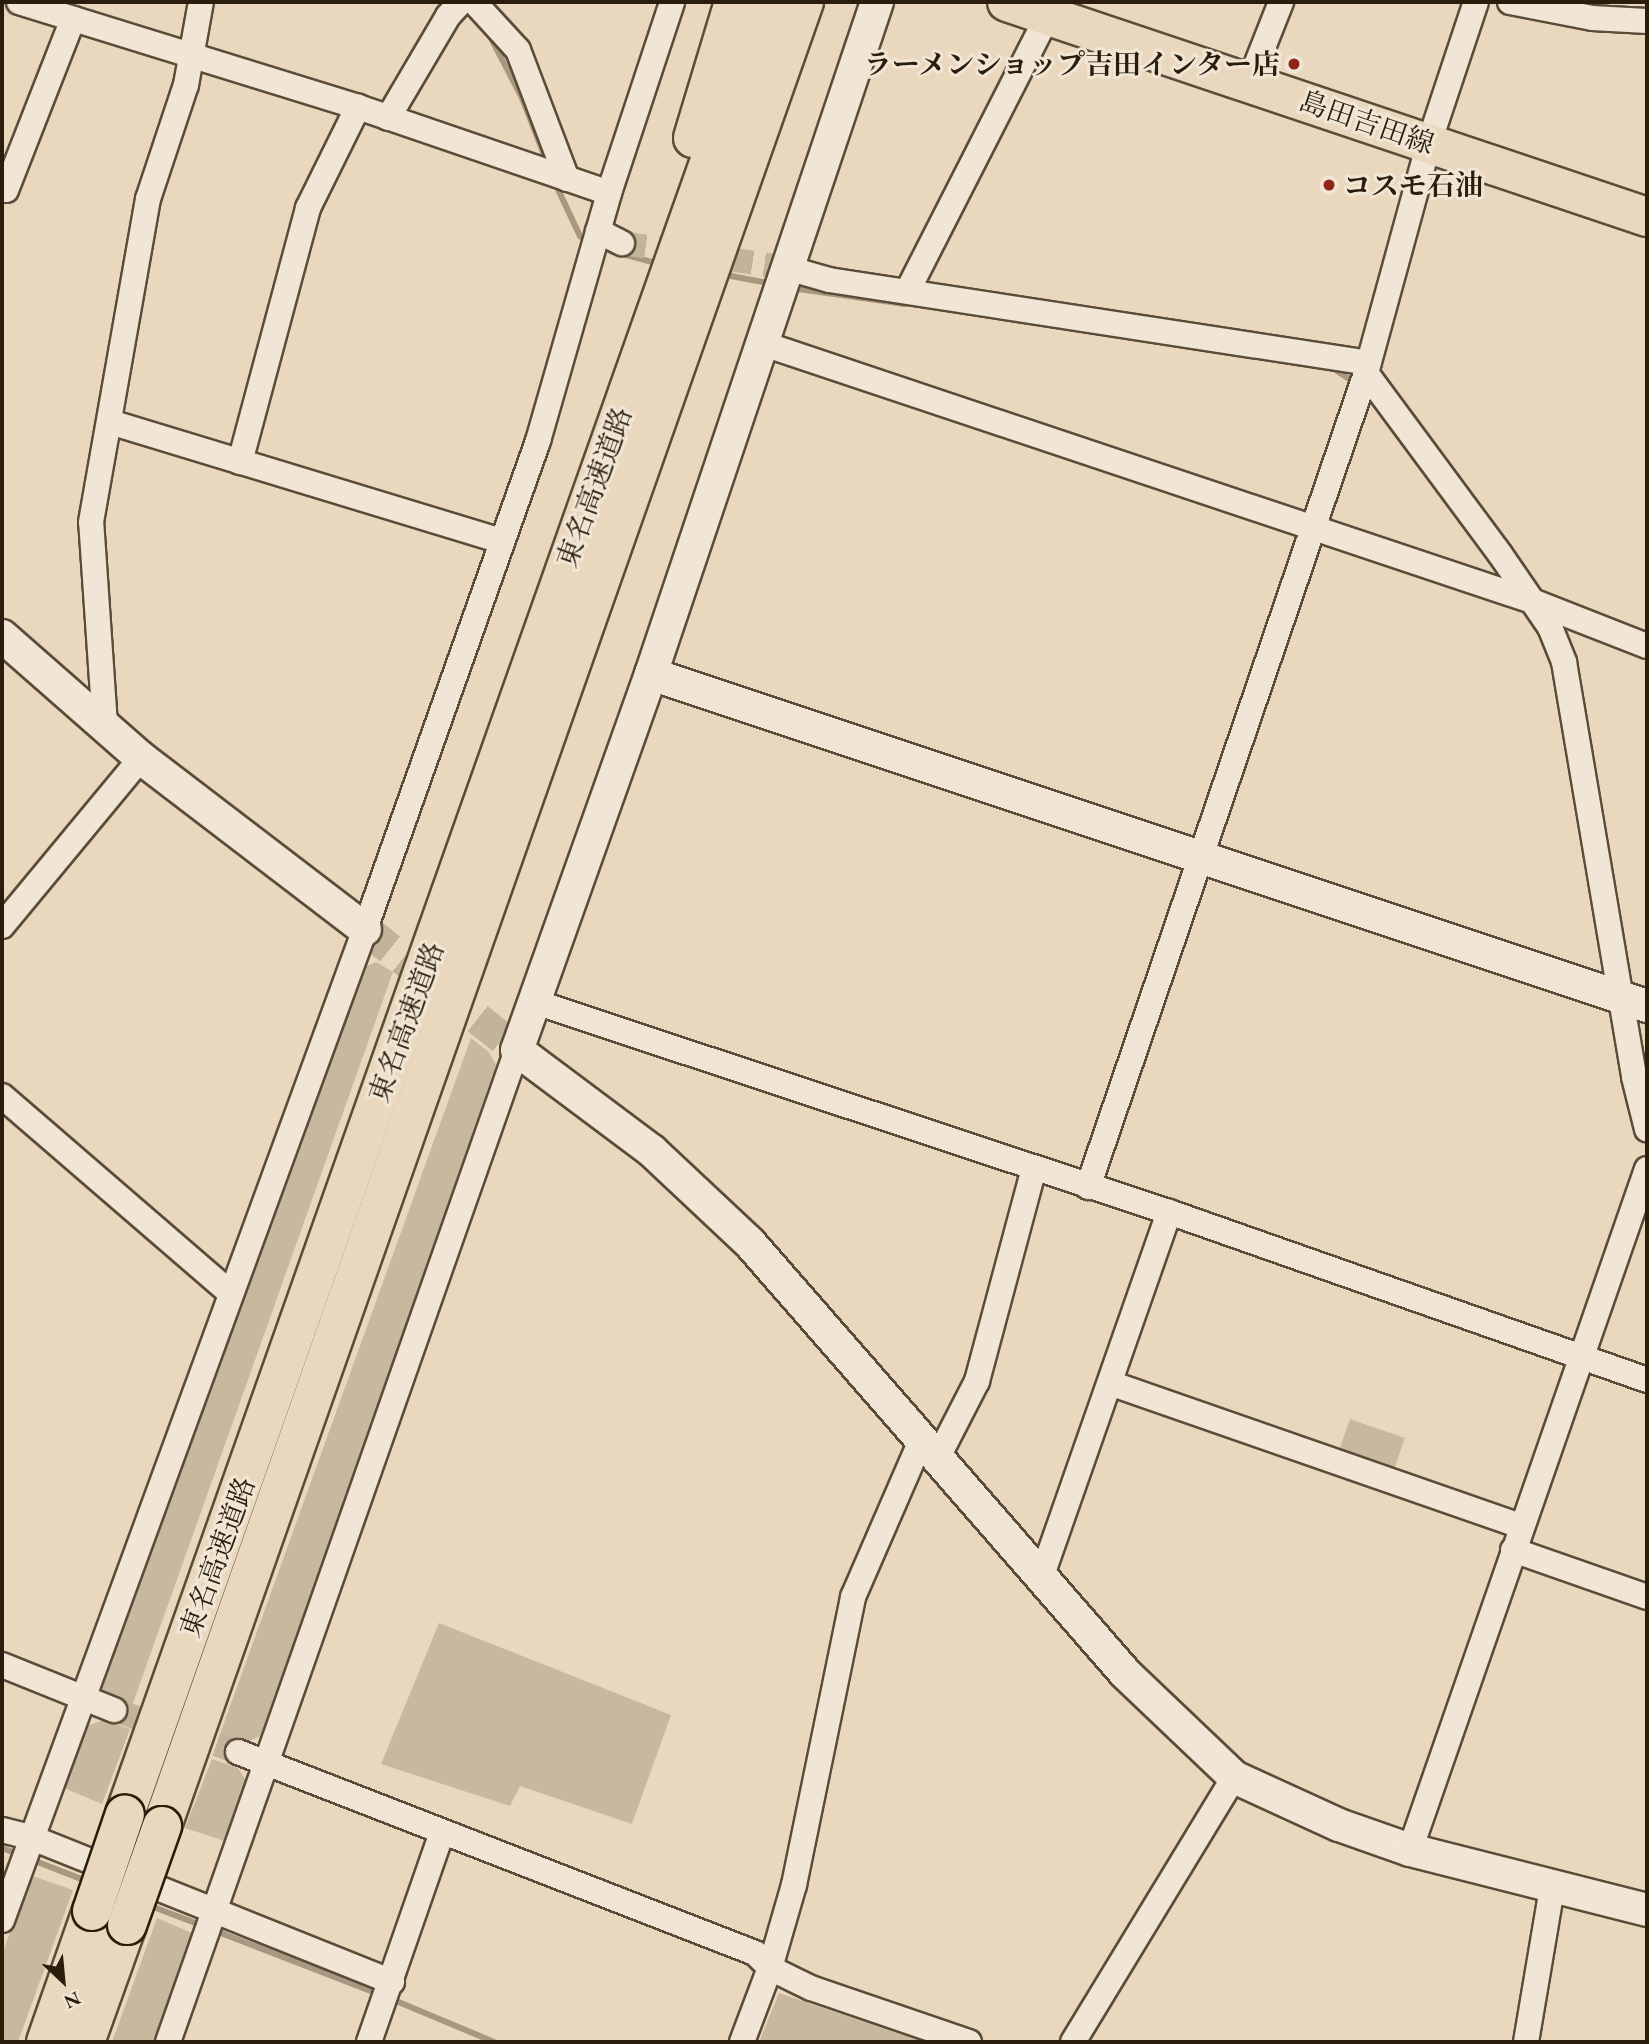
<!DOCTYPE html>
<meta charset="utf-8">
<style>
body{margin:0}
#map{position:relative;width:1649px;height:2044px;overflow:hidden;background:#e9d8be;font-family:"EB Garamond","Noto Serif JP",serif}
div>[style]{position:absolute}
.green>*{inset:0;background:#c9b8a0;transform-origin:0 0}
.stream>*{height:6px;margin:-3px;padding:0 3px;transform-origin:3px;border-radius:3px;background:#a89881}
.minor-tunnel>*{height:24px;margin-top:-12px;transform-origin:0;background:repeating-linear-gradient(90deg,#c3b39a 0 24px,transparent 0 36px)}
.tertiary-tunnel>*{height:32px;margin-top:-16px;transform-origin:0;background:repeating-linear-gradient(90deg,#c3b39a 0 32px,transparent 0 48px)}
.roads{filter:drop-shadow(2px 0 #5a4c38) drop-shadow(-2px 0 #5a4c38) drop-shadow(0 2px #5a4c38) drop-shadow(0 -2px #5a4c38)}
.minor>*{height:24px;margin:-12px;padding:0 12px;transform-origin:12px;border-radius:12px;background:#f1e6d5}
.tertiary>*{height:32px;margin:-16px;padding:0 16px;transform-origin:16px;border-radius:16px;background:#f1e6d5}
.primary>*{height:38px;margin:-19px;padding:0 19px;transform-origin:19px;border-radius:19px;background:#e9d8be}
.motorway>*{height:38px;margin:-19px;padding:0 19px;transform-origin:19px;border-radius:19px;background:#e9d8be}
.bridges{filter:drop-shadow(2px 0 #2a1d0b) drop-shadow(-2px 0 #2a1d0b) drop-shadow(0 2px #2a1d0b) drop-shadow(0 -2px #2a1d0b)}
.motorway-bridge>*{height:38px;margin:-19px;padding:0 19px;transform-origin:19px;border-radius:19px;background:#e9d8be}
.dots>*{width:19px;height:19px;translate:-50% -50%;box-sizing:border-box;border:4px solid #f1e6d5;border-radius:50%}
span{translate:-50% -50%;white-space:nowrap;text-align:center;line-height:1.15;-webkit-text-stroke:6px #f1e6d5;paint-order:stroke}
.poi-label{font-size:28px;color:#2a1d0b;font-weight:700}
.right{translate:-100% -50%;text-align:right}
.left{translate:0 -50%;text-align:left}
.street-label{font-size:28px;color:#2a1d0b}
.frame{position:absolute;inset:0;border:4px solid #2a1d0b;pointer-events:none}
.north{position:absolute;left:28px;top:1946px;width:70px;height:70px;-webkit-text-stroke:5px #f1e6d5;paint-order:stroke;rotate:154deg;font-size:19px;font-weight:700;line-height:28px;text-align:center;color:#2a1d0b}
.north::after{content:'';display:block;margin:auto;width:24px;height:32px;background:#2a1d0b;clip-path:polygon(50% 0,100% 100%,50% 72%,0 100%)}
</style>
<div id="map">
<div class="green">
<i style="clip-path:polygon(376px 962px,393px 972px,132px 1706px,104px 1697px,99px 1682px,357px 970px)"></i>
<i style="clip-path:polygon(471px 1038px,489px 1052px,496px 1065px,263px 1735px,247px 1742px,220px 1734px)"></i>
<i style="left:1350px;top:1419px;width:58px;height:35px;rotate:19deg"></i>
<i style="clip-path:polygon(439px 1623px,671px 1715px,632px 1824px,520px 1786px,510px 1806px,381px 1764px)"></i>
<i style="clip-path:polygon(104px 1720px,130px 1729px,102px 1804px,64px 1788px,86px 1726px)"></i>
<i style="clip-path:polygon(212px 1759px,238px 1768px,248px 1784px,225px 1841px,185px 1828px)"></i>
<i style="clip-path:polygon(30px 1875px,73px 1890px,18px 2042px,2px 2042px,2px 1955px)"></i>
<i style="clip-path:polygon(157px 1918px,192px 1933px,154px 2042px,112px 2042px)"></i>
<i style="clip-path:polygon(779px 1993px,924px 2042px,759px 2042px)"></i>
</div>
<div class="stream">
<i style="left:491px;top:38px;width:68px;rotate:62.7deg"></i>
<i style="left:522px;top:98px;width:72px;rotate:68.8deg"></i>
<i style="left:554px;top:181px;width:61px;rotate:64.7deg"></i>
<i style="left:580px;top:236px;width:9px;rotate:27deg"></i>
<i style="left:611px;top:251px;width:42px;rotate:15deg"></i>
<i style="left:731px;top:276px;width:43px;rotate:10.8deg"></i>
<i style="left:791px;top:288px;width:115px;rotate:8deg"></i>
<i style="left:1331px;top:367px;width:31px;rotate:33deg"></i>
<i style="left:2px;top:1848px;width:19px;rotate:21deg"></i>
<i style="left:30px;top:1859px;width:63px;rotate:21.3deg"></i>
<i style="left:148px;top:1905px;width:59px;rotate:20.9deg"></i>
<i style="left:213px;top:1930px;width:178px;rotate:21.1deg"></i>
<i style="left:389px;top:1998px;width:114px;rotate:22.7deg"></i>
</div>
<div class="minor-tunnel">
<i style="left:622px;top:243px;width:167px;rotate:8.6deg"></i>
<i style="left:114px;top:1710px;width:131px;rotate:18.7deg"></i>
</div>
<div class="tertiary-tunnel">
<i style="left:365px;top:929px;width:194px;rotate:38.5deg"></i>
</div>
<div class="roads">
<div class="minor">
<i style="left:19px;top:2px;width:355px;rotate:17.2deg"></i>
<i style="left:358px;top:107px;width:265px;rotate:18.9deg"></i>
<i style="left:474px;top:2px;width:65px;rotate:47.5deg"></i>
<i style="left:518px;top:50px;width:138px;rotate:69.2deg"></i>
<i style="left:1510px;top:2px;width:84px;rotate:11deg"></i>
<i style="left:1592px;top:18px;width:55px;rotate:3.1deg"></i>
<i style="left:1249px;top:83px;width:87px;rotate:-68.4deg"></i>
<i style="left:388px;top:118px;width:118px;rotate:-59.5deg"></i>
<i style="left:448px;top:16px;width:19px;rotate:-47deg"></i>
<i style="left:2px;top:188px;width:4px;rotate:27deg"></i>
<i style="left:6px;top:190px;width:184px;rotate:-68.6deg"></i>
<i style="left:598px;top:231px;width:27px;rotate:27deg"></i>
<i style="left:787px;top:268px;width:44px;rotate:15.9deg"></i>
<i style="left:829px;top:280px;width:546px;rotate:8.74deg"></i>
<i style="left:908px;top:290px;width:309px;rotate:-63deg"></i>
<i style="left:761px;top:343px;width:813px;rotate:18.5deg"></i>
<i style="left:1532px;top:601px;width:123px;rotate:21.4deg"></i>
<i style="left:1366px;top:373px;width:225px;rotate:53.5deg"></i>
<i style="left:1500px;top:554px;width:88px;rotate:55.6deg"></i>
<i style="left:1550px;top:627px;width:38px;rotate:68deg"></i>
<i style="left:1564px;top:662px;width:421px;rotate:80.4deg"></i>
<i style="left:1634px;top:1077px;width:54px;rotate:76deg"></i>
<i style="left:110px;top:422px;width:410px;rotate:16.9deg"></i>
<i style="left:240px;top:462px;width:263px;rotate:-75deg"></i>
<i style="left:308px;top:208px;width:113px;rotate:-63.7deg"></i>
<i style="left:105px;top:725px;width:203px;rotate:-93.9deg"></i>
<i style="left:91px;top:522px;width:328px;rotate:-80deg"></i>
<i style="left:148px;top:199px;width:120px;rotate:-71.6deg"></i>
<i style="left:186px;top:85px;width:84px;rotate:-79.8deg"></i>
<i style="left:2px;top:926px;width:218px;rotate:-50.4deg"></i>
<i style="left:535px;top:1002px;width:668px;rotate:18.33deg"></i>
<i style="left:1169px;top:1212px;width:507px;rotate:19.36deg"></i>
<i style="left:2px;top:1096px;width:300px;rotate:40.8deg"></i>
<i style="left:1088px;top:1187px;width:860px;rotate:-71.14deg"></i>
<i style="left:1366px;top:373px;width:238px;rotate:-74.7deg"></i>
<i style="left:1429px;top:143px;width:149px;rotate:-71.6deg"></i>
<i style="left:1110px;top:1383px;width:435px;rotate:19.2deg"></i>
<i style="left:938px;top:1457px;width:85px;rotate:-62.8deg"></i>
<i style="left:977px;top:1381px;width:220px;rotate:-75deg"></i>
<i style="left:1513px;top:1550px;width:142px;rotate:19.3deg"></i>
<i style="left:1041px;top:1578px;width:388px;rotate:-70.7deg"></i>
<i style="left:2px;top:1665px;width:121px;rotate:21.9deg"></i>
<i style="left:238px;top:1752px;width:555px;rotate:21.25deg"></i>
<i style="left:755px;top:1953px;width:21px;rotate:45deg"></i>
<i style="left:770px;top:1968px;width:46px;rotate:26deg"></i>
<i style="left:811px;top:1988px;width:167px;rotate:18.9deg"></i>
<i style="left:2px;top:1830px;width:29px;rotate:14deg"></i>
<i style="left:30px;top:1837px;width:390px;rotate:21.8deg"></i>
<i style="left:1410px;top:1850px;width:721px;rotate:-70.81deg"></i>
<i style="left:2px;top:1920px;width:1055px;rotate:-69.88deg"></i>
<i style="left:365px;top:929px;width:518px;rotate:-70.48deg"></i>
<i style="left:538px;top:441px;width:258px;rotate:-74deg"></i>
<i style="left:609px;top:193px;width:201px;rotate:-71.7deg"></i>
<i style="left:168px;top:2042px;width:1052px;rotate:-70.62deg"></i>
<i style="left:369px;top:2042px;width:222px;rotate:-70.8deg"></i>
<i style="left:742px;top:2042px;width:79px;rotate:-69.3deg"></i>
<i style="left:770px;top:1968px;width:86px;rotate:-73.9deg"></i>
<i style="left:794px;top:1885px;width:294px;rotate:-78.4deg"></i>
<i style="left:853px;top:1597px;width:173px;rotate:-66.5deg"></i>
<i style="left:1073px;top:2042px;width:310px;rotate:-58.7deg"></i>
<i style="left:1526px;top:2042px;width:155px;rotate:-80.4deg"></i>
</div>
<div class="tertiary">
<i style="left:877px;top:2px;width:709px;rotate:108.59deg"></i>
<i style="left:651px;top:674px;width:399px;rotate:109.6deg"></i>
<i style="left:517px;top:1050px;width:169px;rotate:36.8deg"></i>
<i style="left:652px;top:1151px;width:133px;rotate:43.2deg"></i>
<i style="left:749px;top:1242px;width:573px;rotate:48.89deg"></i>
<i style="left:1126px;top:1674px;width:149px;rotate:43.6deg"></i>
<i style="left:1234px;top:1777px;width:115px;rotate:24.6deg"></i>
<i style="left:1339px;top:1825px;width:75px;rotate:19.4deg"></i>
<i style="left:1410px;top:1850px;width:244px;rotate:14.2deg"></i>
<i style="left:2px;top:636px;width:185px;rotate:41.3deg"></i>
<i style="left:141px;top:758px;width:282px;rotate:37.4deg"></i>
<i style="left:651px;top:674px;width:1050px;rotate:18.43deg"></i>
</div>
<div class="primary">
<i style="left:1007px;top:2px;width:675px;rotate:18.57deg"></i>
</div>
<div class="motorway">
<i style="left:693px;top:138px;width:142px;rotate:-73.2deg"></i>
<i style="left:125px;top:1814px;width:1922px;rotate:-70.52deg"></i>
<i style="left:162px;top:1826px;width:1934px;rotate:-70.61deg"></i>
<i style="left:46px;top:2042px;width:139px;rotate:-70.7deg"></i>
<i style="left:85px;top:2042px;width:124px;rotate:-70.3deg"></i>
</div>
</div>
<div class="bridges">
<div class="motorway-bridge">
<i style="left:92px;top:1911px;width:102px;rotate:-71.2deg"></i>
<i style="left:127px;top:1925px;width:105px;rotate:-70.5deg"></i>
</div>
</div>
<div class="dots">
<i style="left:1294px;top:64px;background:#8f2418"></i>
<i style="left:1329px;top:185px;background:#8f2418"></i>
</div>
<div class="poi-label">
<span class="right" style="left:1280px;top:64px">ラーメンショップ吉田インター店</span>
<span class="left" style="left:1343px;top:185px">コスモ石油</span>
</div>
<div class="street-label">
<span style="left:1367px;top:122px;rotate:19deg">島田吉田線</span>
<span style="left:594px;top:487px;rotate:-70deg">東名高速道路</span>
<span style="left:406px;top:1022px;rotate:-70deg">東名高速道路</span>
<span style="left:217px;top:1557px;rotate:-70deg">東名高速道路</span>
</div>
<div class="frame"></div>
<div class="north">N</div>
</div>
